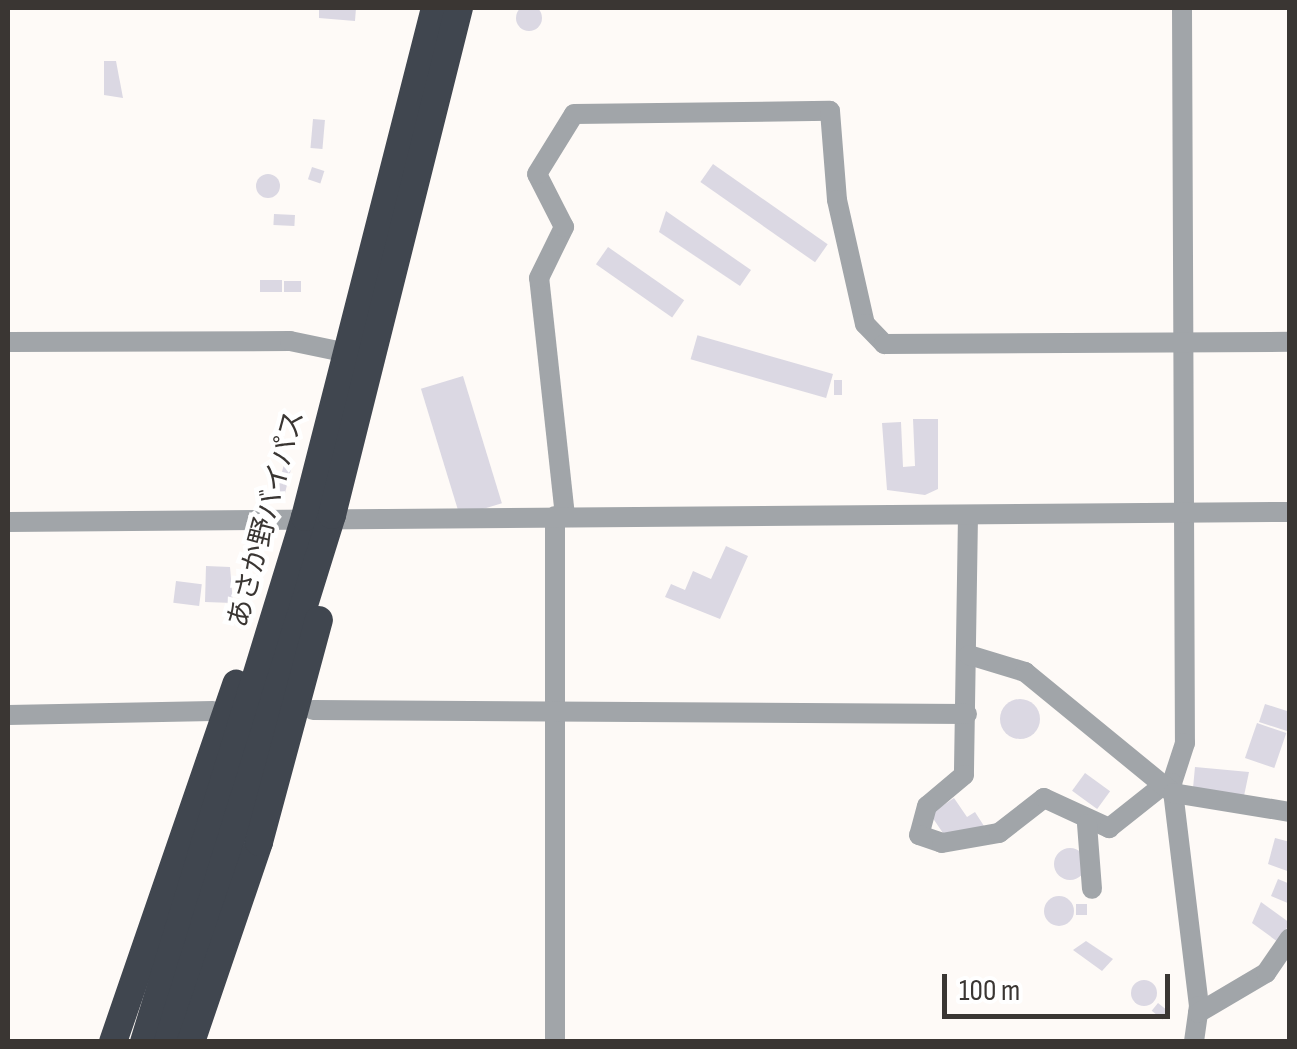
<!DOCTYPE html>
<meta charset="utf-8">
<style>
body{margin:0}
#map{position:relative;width:1297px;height:1049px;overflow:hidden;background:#fefaf7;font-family:"Sofia Sans Condensed","Noto Sans JP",sans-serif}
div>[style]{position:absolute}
.building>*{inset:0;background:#dbd8e3;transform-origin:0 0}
.round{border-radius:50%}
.minor>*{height:20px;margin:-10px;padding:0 10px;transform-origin:10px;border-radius:10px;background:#a1a5a9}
.highway>*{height:28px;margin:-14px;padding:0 14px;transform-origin:14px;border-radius:14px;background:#40464f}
span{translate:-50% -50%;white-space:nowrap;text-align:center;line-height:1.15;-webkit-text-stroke:9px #fff;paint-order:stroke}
.street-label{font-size:28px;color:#3a3633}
.frame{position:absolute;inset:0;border:10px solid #3a3633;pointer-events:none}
.scale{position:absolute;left:942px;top:974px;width:228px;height:45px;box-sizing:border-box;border:5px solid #3a3633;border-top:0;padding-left:12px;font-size:30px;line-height:35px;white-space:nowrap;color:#3a3633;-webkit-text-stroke:8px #fff;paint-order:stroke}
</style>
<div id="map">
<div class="building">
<i class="round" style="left:516px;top:5px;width:26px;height:26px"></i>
<i style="clip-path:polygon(319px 8px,356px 8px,355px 21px,319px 18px)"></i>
<i style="clip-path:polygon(104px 61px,116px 61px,123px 98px,104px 95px)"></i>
<i style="left:313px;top:119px;width:12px;height:29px;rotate:5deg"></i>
<i style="left:713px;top:164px;width:140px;height:22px;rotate:35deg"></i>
<i style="left:312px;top:167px;width:13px;height:13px;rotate:18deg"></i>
<i class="round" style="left:256px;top:174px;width:24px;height:24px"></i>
<i style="clip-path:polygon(666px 211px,751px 270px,740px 286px,659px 232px)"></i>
<i style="left:274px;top:214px;width:21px;height:11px;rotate:3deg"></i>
<i style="left:608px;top:247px;width:93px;height:21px;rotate:35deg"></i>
<i style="left:260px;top:280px;width:22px;height:12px"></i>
<i style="left:284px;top:281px;width:17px;height:11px"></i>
<i style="left:833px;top:374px;width:25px;height:141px;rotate:106deg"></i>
<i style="left:463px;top:376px;width:133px;height:44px;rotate:73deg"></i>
<i style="left:834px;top:380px;width:8px;height:15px"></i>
<i style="clip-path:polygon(913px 419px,938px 419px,938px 489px,925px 495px,887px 490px,882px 423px,901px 422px,903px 467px,915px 466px)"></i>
<i style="left:285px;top:460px;width:8px;height:32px;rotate:14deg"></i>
<i style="clip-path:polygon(726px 546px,748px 556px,720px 619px,665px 597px,671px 584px,685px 590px,693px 571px,711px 579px)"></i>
<i style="clip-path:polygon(206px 566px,230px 567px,233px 603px,205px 602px)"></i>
<i style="left:176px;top:581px;width:26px;height:22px;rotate:7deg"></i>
<i class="round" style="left:1000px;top:699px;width:40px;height:40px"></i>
<i style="clip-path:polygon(1265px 704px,1290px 712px,1290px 732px,1259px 722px)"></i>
<i style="left:1257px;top:723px;width:31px;height:37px;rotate:19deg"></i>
<i style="clip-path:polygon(1195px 767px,1249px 772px,1244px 796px,1193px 788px)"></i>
<i style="left:1085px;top:773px;width:31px;height:22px;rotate:36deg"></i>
<i style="clip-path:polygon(954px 798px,967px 817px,975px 812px,984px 826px,945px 836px,930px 814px)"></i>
<i style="clip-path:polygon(1275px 838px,1290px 842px,1290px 872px,1268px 864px)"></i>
<i class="round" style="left:1054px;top:848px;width:32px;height:32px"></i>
<i style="clip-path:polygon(1278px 879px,1290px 884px,1290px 904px,1271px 896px)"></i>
<i class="round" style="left:1044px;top:896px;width:30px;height:30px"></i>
<i style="clip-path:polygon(1261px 902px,1290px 923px,1278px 942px,1252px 923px)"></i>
<i style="left:1076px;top:904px;width:11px;height:11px"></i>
<i style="clip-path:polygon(1086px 941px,1113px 959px,1102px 971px,1073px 950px)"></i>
<i class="round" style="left:1131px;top:980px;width:26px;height:26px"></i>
<i style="left:1158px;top:1003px;width:14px;height:10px;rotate:39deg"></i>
</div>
<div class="minor">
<i style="left:1182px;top:8px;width:735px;rotate:89.77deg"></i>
<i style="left:1185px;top:743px;width:42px;rotate:108deg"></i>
<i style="left:1172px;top:783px;width:225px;rotate:83.1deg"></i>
<i style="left:1199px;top:1006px;width:36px;rotate:98deg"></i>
<i style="left:8px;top:342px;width:282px;rotate:-0.2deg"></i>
<i style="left:290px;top:341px;width:54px;rotate:11.7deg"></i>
<i style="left:968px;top:515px;width:260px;rotate:90.9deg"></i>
<i style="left:964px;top:775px;width:48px;rotate:140deg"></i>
<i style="left:927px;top:806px;width:30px;rotate:105deg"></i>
<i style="left:919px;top:835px;width:24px;rotate:19deg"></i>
<i style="left:942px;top:843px;width:58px;rotate:-10deg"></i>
<i style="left:999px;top:833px;width:57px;rotate:-37.9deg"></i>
<i style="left:1044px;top:798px;width:72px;rotate:24.8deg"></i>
<i style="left:1109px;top:828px;width:68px;rotate:-38.4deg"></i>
<i style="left:555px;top:516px;width:526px;rotate:90deg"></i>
<i style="left:565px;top:516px;width:239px;rotate:-96.2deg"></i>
<i style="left:539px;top:278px;width:57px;rotate:-63.9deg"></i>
<i style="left:564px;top:227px;width:59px;rotate:-117deg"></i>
<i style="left:537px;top:174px;width:70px;rotate:-58.3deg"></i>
<i style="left:574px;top:114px;width:256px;rotate:-0.7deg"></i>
<i style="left:830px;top:111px;width:89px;rotate:85.5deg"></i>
<i style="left:837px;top:200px;width:127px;rotate:77.3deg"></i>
<i style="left:865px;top:324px;width:28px;rotate:46deg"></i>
<i style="left:884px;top:344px;width:406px;rotate:-0.3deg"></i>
<i style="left:8px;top:522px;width:1282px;rotate:-0.45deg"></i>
<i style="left:969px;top:655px;width:59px;rotate:16.9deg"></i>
<i style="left:1025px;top:672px;width:191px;rotate:39.3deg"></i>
<i style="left:1173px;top:793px;width:119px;rotate:9.2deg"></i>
<i style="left:313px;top:710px;width:654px;rotate:0.35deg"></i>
<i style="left:8px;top:715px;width:205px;rotate:-1.1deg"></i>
<i style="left:1087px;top:824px;width:65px;rotate:85.6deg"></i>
<i style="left:1198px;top:1013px;width:79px;rotate:-30.5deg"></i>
<i style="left:1266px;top:973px;width:42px;rotate:-55.6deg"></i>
</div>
<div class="highway">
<i style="left:113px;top:1042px;width:379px;rotate:-71deg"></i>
<i style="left:144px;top:1042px;width:549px;rotate:-72.95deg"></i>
<i style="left:305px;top:517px;width:525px;rotate:-75.67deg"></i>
<i style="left:168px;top:1042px;width:552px;rotate:-72.71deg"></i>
<i style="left:332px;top:515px;width:523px;rotate:-75.94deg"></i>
<i style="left:191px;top:1042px;width:211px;rotate:-71.2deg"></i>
<i style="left:259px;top:842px;width:230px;rotate:-74.9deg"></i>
</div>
<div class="street-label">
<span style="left:267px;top:519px;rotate:-75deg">あさか野バイパス</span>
</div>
<div class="frame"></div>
<div class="scale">100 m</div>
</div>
